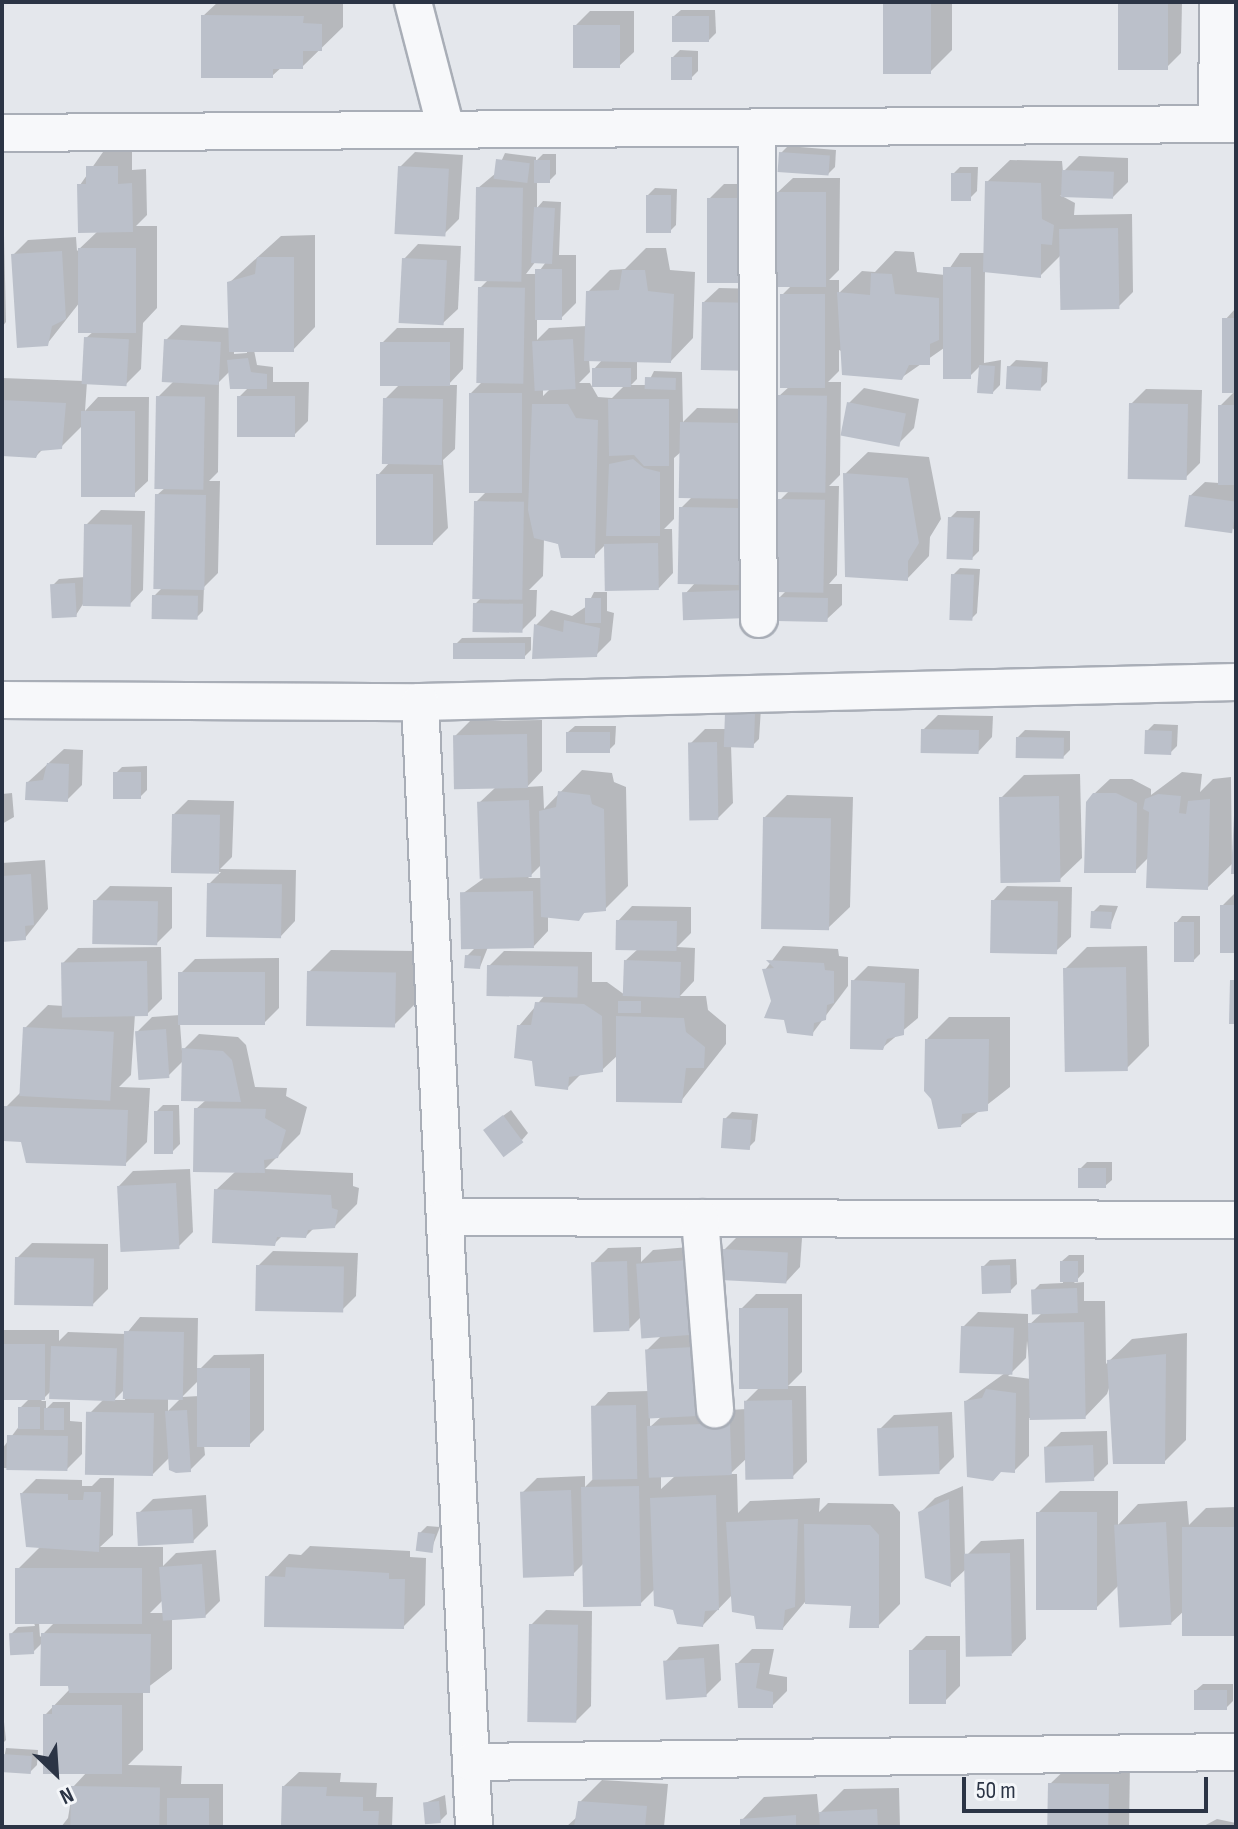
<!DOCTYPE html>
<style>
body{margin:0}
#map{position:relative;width:1238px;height:1829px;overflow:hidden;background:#e4e7ec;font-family:"Sofia Sans Condensed",sans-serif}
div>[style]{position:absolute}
.shadow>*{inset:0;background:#0003}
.building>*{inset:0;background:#bbc0ca;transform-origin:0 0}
.roads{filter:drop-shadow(2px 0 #a9aeb7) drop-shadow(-2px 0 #a9aeb7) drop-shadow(0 2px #a9aeb7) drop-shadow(0 -2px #a9aeb7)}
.minor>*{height:36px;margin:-18px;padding:0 18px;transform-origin:18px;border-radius:18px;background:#f7f8fa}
span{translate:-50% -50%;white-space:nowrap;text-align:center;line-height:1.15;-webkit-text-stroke:6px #f4f6f9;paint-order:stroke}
.frame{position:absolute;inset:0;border:4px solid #2b3445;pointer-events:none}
.north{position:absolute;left:16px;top:1733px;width:80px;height:80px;-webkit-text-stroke:6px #f4f6f9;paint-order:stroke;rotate:155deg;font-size:22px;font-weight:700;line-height:32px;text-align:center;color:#2b3445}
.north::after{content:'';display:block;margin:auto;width:28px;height:36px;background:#2b3445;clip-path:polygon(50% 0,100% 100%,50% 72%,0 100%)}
.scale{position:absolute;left:962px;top:1777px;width:246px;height:36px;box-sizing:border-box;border:4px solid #2b3445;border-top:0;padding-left:10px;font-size:24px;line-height:28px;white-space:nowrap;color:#2b3445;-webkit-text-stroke:6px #f4f6f9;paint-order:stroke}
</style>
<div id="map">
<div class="shadow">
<i style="clip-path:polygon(218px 2px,343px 2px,343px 27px,302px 67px,282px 67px,272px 76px,203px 16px)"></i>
<i style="clip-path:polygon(885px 2px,952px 2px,952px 50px,930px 72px)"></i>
<i style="clip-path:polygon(1120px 2px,1182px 2px,1181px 53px,1166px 68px)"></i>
<i style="clip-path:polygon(681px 10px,715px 10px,716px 33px,709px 40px,674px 16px)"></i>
<i style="clip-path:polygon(590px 11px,634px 11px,634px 52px,619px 66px,575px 26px)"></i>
<i style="clip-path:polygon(680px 50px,698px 51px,698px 71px,691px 78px,673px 57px)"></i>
<i style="clip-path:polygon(788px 146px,836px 150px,835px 167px,828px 174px,781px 153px)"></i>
<i style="clip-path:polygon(103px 152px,132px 152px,132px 170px,146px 169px,147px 215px,136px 226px,157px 226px,157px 308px,143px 323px,141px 369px,126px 384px,87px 382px,85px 411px,98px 397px,149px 397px,148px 481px,133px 495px,83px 425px,61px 447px,43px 449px,36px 456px,2px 454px,2px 378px,84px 381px,86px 338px,94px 331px,80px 302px,47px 344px,13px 255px,28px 240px,76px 237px,77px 251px,98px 231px,80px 185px)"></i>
<i style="clip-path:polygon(415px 152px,463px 155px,459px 219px,444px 234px,400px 167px)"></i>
<i style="clip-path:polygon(evenodd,505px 153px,536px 157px,536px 161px,543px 154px,556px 154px,556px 174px,549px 181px,537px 181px,537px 208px,543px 201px,561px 202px,559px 255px,576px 255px,576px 303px,561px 318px,537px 318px,537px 340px,549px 328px,587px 326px,588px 292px,610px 270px,625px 269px,646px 248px,666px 248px,670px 270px,695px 272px,693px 338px,671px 361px,637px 360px,637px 379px,631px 385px,647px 385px,654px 371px,682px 372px,683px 422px,697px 408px,756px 409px,762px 601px,684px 595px,696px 582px,681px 508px,693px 496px,682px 451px,674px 458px,674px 519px,664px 529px,672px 529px,673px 573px,659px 588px,608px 590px,606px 544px,594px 556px,544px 539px,543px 576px,529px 590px,537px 590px,536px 616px,521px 631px,475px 604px,482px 597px,476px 502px,487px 491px,471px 393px,483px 381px,480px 288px,489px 279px,478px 188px,496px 173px,505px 153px,536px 261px,546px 262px,537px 274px,526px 274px,536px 261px,505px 153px,589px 359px,603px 359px,594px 369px,624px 386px,612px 398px,598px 397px,590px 383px,579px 383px,590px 372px,589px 359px,505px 153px,552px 387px,543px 396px,543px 388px,552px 387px)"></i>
<i style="clip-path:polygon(1079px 156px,1128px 158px,1128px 182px,1113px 197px,1060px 195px,1075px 203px,1074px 215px,1132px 214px,1133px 292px,1118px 307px,1061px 255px,1040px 276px,985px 270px,984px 363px,1001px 360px,1000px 385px,993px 392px,980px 391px,981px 365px,969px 377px,944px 348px,901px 378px,839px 350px,839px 371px,828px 382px,841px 382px,840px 475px,829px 486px,839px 486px,837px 575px,829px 584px,842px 584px,842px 605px,827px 619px,779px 598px,787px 590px,780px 500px,790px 490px,779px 396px,790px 386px,782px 295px,792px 285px,778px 192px,793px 178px,840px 178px,839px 270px,829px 280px,839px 280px,839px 293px,862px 271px,875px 272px,895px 251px,914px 252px,917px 272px,945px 275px,960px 253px,985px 253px,987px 182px,1010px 160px,1062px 161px,1063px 172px)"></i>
<i style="clip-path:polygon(960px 167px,978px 167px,977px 191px,970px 198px,953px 174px)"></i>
<i style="clip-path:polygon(724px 184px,759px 184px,744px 281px,709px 199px)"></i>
<i style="clip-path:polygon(655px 188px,677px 189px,676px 225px,669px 232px,648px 195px)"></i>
<i style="clip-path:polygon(4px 235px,6px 322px,2px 327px,2px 236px)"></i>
<i style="clip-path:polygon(evenodd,315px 235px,315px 327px,293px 350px,254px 350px,257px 365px,273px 367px,273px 382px,309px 382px,308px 421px,294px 435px,239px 397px,249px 387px,230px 371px,219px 382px,218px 472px,209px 481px,220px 481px,218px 573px,204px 587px,203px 611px,196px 618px,154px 596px,163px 587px,157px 495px,166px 487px,158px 397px,175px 380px,166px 340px,181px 325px,231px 328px,229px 283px,281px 236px,315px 235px,234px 350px,247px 350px,247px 353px,234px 354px,234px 350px)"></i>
<i style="clip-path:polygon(418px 244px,461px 246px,458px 309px,443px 323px,404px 259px)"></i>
<i style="clip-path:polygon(719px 288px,761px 289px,744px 369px,704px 302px)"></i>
<i style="clip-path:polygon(1236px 308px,1236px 531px,1190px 496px,1205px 482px,1219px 483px,1220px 406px,1235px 391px,1224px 321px)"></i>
<i style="clip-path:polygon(397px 328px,464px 328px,463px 369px,448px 385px,457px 385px,455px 449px,443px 460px,448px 528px,433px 543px,378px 475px,390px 462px,385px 399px,400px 384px,382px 343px)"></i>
<i style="clip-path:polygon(1016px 360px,1048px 362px,1047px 382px,1040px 389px,1009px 367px)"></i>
<i style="clip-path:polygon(864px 388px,919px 399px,914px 428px,899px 443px,849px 403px)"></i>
<i style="clip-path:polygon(1146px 389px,1202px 390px,1200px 463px,1186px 477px,1131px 404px)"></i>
<i style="clip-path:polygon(868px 452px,929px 457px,941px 519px,930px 537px,929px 556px,907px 579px,845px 474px)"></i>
<i style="clip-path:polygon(101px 510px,145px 511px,143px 590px,129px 605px,83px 604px,76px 615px,52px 586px,59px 579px,85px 577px,86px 525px)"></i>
<i style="clip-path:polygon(957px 511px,980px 511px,979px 551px,972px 558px,950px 518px)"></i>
<i style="clip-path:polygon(960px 568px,980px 569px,977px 613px,970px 620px,953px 575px)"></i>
<i style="clip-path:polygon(594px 592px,607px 592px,607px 611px,614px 613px,611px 640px,596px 655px,536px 625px,551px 610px,572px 616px,587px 606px)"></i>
<i style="clip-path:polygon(531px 637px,531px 650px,524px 657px,455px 645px,462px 638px)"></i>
<i style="clip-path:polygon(733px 707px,761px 708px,759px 739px,752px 746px,731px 745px,733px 803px,718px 818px,690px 744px,705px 729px,726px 729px,726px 714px)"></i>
<i style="clip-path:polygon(938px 715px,993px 716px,992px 737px,978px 752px,923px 730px)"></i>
<i style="clip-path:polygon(evenodd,542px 720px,542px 771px,527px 787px,543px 786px,544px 809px,582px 770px,612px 773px,614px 782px,626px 787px,628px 886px,605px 909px,586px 911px,578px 919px,548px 916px,548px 931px,534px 946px,488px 947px,480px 967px,467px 956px,475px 948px,462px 894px,483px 879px,479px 803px,496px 787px,455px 736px,470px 721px,542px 720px,542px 864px,542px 878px,528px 878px,542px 864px)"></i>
<i style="clip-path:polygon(1154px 724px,1178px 725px,1177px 746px,1170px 753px,1147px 731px)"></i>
<i style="clip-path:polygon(575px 726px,616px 726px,615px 744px,608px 751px,568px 732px)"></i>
<i style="clip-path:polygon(1025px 730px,1070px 731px,1070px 750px,1063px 757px,1018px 737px)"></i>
<i style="clip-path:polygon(64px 749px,83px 750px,82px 785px,67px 800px,28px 782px)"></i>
<i style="clip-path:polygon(147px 766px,147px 790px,140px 797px,115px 774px,122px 767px)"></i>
<i style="clip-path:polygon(1182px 772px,1202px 774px,1200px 792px,1213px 779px,1231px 777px,1232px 864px,1207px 888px,1149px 857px,1135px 871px,1094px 794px,1110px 779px,1132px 779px,1151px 789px,1151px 795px)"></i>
<i style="clip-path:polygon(1080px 774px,1082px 858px,1059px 880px,1002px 797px,1024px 775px)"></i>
<i style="clip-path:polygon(12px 793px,14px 817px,2px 824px,2px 794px)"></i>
<i style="clip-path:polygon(787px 795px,853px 797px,850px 907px,827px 929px,765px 817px)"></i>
<i style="clip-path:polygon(188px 800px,234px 801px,232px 857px,220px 869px,296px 870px,295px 921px,281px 936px,209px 884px,221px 872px,171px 871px,173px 815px)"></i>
<i style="clip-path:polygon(45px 860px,48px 909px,25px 938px,2px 940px,2px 863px)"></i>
<i style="clip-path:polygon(110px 886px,172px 887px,172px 928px,157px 943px,95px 901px)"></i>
<i style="clip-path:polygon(1007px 886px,1072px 887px,1071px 937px,1056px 951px,993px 901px)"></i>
<i style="clip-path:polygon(1236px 892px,1236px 951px,1222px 906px)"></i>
<i style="clip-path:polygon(1100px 905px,1118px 906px,1110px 927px,1093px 912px)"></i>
<i style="clip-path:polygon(632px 906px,691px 907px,691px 933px,677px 947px,695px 948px,694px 981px,680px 996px,706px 996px,708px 1010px,726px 1025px,726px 1044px,681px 1101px,618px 1055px,602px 1070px,582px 1073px,567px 1088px,534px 1060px,519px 1026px,545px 995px,489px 966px,504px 951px,592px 952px,592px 982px,607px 982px,625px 995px,626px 960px,639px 948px,618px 921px)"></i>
<i style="clip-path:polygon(1182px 916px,1200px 916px,1200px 954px,1193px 961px,1176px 923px)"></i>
<i style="clip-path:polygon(783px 946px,838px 949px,839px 956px,848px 957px,848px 986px,812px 1034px,786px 1018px,773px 1002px,765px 970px)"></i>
<i style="clip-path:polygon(1147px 946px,1149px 1046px,1126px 1069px,1065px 969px,1087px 947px)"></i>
<i style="clip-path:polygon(161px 947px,162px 999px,147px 1014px,135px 1014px,131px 1075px,119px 1087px,150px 1088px,147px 1142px,125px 1164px,23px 1140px,6px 1107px,22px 1091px,25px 1028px,48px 1005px,64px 1006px,63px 963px,78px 948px)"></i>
<i style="clip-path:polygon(331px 950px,418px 951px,416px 1003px,394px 1025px,309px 972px)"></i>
<i style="clip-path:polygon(279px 958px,279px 1008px,264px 1023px,180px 1024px,182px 1051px,199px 1034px,238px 1037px,246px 1045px,255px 1087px,287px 1088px,286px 1096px,307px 1107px,300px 1134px,265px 1169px,353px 1173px,353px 1186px,359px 1188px,357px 1204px,335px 1226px,315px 1227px,306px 1236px,283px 1235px,274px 1244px,216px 1190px,236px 1171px,196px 1109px,206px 1100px,184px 1060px,168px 1076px,137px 1032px,152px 1017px,180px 1015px,180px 974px,195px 959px)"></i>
<i style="clip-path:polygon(868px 966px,919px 969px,918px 1018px,882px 1048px,853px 981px)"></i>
<i style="clip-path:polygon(949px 1017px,1010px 1017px,1010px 1087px,960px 1126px,927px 1039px)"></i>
<i style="clip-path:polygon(163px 1105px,179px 1105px,180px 1144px,173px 1151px,156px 1112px)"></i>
<i style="clip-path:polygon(511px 1110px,528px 1133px,522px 1140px,492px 1124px)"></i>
<i style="clip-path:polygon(732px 1112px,758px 1114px,755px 1141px,748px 1148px,725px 1119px)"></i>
<i style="clip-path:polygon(1087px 1162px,1112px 1162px,1112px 1180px,1105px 1186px,1080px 1169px)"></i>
<i style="clip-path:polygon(190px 1169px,193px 1232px,178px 1247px,119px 1186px,133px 1171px)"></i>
<i style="clip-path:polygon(739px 1235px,802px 1238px,800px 1267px,786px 1282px,724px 1250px)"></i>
<i style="clip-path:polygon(32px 1243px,108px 1244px,108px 1289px,93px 1304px,17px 1258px)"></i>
<i style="clip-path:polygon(evenodd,702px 1246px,700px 1412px,746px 1409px,746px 1401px,760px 1387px,741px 1309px,756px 1294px,802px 1294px,802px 1372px,788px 1386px,806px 1386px,807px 1462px,792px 1477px,747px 1458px,730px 1474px,737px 1474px,738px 1513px,750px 1501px,820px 1498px,819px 1512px,828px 1503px,893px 1504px,900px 1512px,900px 1604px,878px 1626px,853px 1604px,805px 1602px,783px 1628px,755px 1614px,733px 1594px,703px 1625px,675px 1609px,656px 1588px,640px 1604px,584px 1563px,573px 1574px,522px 1493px,537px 1478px,585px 1476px,585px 1487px,595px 1477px,594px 1407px,608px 1392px,650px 1391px,647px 1350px,662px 1335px,642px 1316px,629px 1329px,593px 1263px,608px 1248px,641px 1247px,641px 1262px,653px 1250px,702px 1246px,650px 1417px,661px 1417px,650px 1427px,650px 1417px,702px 1246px,675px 1476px,661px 1489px,661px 1477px,675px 1476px)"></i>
<i style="clip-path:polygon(273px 1251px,358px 1253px,356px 1296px,341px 1311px,258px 1266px)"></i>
<i style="clip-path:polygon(evenodd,1069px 1255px,1084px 1255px,1084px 1272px,1074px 1283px,1084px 1282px,1084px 1301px,1105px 1301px,1106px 1364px,1132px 1339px,1187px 1333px,1186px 1440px,1164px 1462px,1111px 1382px,1107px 1394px,1085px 1417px,1029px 1418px,1029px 1456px,1014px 1471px,966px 1401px,1005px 1373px,963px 1327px,978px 1312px,1028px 1314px,1028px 1326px,1042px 1313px,1033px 1291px,1040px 1284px,1063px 1283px,1062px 1261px,1069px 1255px,1027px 1341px,1031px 1379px,1008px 1376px,1026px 1358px,1027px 1341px)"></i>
<i style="clip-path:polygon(1016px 1259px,1017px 1284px,1010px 1291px,983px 1267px,990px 1260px)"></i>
<i style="clip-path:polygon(evenodd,140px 1317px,198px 1318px,197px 1372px,214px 1355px,264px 1354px,264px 1430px,249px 1445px,204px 1445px,205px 1455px,190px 1470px,170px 1457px,153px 1474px,88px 1415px,105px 1398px,52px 1390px,41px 1401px,46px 1401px,46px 1409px,53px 1402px,70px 1402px,70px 1421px,82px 1422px,82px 1454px,67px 1469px,2px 1468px,2px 1449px,20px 1425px,20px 1408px,30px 1398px,2px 1398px,2px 1330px,59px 1330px,59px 1341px,68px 1332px,126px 1334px,140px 1317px,199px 1380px,199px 1396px,182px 1397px,199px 1380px,140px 1317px,125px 1389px,125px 1400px,114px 1400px,125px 1389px,140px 1317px,168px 1397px,182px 1397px,168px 1411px,168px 1397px)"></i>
<i style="clip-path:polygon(952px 1412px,954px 1457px,939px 1472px,879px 1430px,894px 1415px)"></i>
<i style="clip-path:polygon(1107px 1431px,1108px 1464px,1093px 1479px,1046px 1447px,1061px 1432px)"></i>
<i style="clip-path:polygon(evenodd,100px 1478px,114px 1478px,113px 1535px,100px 1547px,163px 1547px,163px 1566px,176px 1553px,216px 1550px,220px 1601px,205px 1616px,172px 1618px,172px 1669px,143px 1691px,143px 1750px,128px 1765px,182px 1766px,181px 1784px,223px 1784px,223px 1827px,61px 1827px,68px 1818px,73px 1787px,87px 1772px,45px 1715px,70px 1689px,42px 1643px,33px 1652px,11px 1634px,18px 1627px,35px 1626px,17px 1570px,41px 1546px,22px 1493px,36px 1479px,82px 1480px,82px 1486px,92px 1486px,100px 1478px,164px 1599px,165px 1613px,150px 1613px,164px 1599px,100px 1478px,39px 1623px,54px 1623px,40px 1637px,39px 1623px)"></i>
<i style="clip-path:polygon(963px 1486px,965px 1557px,981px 1541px,1024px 1539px,1026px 1639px,1012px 1654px,966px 1569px,950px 1584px,920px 1513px,935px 1498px)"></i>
<i style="clip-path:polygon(1060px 1491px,1118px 1491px,1118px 1525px,1138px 1504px,1187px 1501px,1189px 1525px,1206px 1508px,1236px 1507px,1236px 1634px,1186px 1609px,1171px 1623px,1120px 1584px,1096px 1608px,1038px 1513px)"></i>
<i style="clip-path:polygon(206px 1495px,208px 1526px,193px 1541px,138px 1514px,153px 1499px)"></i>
<i style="clip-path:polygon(427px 1526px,440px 1527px,431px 1550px,420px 1533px)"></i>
<i style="clip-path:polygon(310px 1546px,410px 1551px,410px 1557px,426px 1558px,425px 1605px,403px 1627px,267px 1577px,289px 1554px,301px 1555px)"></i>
<i style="clip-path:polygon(546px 1610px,592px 1611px,591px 1706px,576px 1721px,531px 1625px)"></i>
<i style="clip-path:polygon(926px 1636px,960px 1636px,960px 1686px,945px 1701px,911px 1651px)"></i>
<i style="clip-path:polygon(719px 1644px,721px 1680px,706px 1695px,665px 1662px,679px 1647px)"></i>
<i style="clip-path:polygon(752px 1649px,774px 1649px,769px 1674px,787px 1677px,787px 1691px,772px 1706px,740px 1706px,737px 1664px)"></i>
<i style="clip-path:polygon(1203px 1684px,1233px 1684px,1233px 1701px,1226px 1708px,1196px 1690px)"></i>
<i style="clip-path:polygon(4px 1722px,6px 1740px,2px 1744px,2px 1723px)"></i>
<i style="clip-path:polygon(6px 1748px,38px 1750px,37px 1765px,30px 1772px,2px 1770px)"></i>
<i style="clip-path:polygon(1073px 1762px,1130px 1763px,1129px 1827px,1049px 1827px,1050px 1784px)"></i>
<i style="clip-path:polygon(299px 1772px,341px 1773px,340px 1782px,377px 1783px,376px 1797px,393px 1797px,392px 1827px,283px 1827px,284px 1786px)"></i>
<i style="clip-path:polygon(602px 1780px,668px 1784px,664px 1827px,566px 1827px,578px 1816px,580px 1802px)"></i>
<i style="clip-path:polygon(899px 1788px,900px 1827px,742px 1827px,742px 1820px,764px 1797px,817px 1794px,819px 1814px,844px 1789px)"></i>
<i style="clip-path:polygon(445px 1795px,447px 1814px,440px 1821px,425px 1803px)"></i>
<i style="clip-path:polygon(1217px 1819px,1236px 1823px,1236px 1827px,1202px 1827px)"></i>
</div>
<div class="building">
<i style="left:883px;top:2px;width:48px;height:72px"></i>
<i style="left:1118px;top:2px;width:50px;height:68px"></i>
<i style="clip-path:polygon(201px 15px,304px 16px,303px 23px,322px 24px,322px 51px,303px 51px,303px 69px,273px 69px,273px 78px,201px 78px)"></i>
<i style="left:672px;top:16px;width:37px;height:26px"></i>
<i style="left:573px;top:25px;width:47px;height:43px"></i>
<i style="left:671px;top:57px;width:21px;height:23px"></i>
<i style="left:779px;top:152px;width:51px;height:20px;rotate:4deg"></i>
<i style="left:496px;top:159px;width:34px;height:20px;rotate:7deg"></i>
<i style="left:534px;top:160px;width:16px;height:23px"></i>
<i style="clip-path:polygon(86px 166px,118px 166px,118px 184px,132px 183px,133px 232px,78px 233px,77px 184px,86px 184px)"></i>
<i style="left:398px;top:166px;width:51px;height:68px;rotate:3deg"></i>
<i style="left:1062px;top:170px;width:52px;height:27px;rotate:2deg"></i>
<i style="left:951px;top:173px;width:20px;height:28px"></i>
<i style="clip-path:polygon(985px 181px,1041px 183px,1042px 219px,1054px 225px,1052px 245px,1041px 244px,1041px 278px,983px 272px)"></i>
<i style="left:476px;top:187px;width:47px;height:94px;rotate:1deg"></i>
<i style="left:776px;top:192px;width:50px;height:95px"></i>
<i style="left:646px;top:195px;width:25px;height:38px"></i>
<i style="left:707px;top:198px;width:38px;height:85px"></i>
<i style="left:534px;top:207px;width:21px;height:56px;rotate:3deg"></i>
<i style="left:1118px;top:228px;width:81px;height:59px;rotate:89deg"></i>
<i style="left:78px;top:248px;width:58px;height:85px"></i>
<i style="clip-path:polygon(62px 251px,66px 319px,52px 326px,48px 346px,17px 348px,11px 254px)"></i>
<i style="clip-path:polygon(257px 257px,294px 257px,294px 352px,229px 352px,227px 282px,255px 274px)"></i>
<i style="left:402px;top:258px;width:45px;height:65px;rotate:3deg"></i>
<i style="left:943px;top:267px;width:28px;height:112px"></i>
<i style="left:535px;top:269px;width:27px;height:51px"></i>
<i style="clip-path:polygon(622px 270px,645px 270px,648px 291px,674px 294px,671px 363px,584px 361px,586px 291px,619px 290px)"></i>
<i style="clip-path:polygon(871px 273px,892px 274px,895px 294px,939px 298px,939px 340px,930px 344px,930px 365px,909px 365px,902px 380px,842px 375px,837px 292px,870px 295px)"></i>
<i style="left:478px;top:287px;width:47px;height:96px;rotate:1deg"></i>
<i style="left:780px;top:294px;width:45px;height:94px"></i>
<i style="left:702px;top:302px;width:45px;height:68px;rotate:1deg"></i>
<i style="left:1236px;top:318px;width:75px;height:14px;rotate:90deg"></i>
<i style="left:84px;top:337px;width:45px;height:47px;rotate:3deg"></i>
<i style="left:164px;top:339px;width:57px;height:43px;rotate:3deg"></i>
<i style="left:573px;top:339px;width:50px;height:41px;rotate:87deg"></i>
<i style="left:380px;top:342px;width:70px;height:44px"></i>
<i style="clip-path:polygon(248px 358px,251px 372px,267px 374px,267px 389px,230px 389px,227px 360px)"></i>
<i style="left:979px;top:365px;width:16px;height:28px;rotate:4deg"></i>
<i style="left:1007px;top:366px;width:35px;height:23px;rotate:3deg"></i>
<i style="left:592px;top:368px;width:39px;height:19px"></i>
<i style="left:645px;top:377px;width:31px;height:12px;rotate:2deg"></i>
<i style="left:469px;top:393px;width:53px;height:100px"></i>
<i style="left:777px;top:395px;width:50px;height:97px;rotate:1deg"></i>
<i style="left:156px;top:396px;width:49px;height:93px;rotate:1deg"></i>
<i style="left:237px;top:396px;width:58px;height:41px"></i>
<i style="left:383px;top:398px;width:60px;height:66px;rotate:1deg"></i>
<i style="clip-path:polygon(608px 399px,669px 399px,669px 466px,644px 466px,634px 455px,609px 456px)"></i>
<i style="clip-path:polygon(2px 400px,66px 403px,62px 449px,39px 451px,36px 458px,2px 456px)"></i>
<i style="left:847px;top:402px;width:60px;height:34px;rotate:11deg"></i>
<i style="left:1129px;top:403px;width:59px;height:76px;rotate:1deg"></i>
<i style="clip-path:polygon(532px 404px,568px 404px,576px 418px,598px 420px,595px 558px,561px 558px,558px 544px,534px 538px,528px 510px)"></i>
<i style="left:1218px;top:405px;width:18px;height:80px"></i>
<i style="left:81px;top:411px;width:54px;height:86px"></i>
<i style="left:680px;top:422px;width:62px;height:76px;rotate:1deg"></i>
<i style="clip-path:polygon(633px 459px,644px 468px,660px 472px,660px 536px,606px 536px,609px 464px)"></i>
<i style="clip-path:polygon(843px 473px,908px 478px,919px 543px,908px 561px,908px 581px,845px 577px)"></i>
<i style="left:376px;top:474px;width:57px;height:71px"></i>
<i style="left:155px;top:494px;width:51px;height:95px;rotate:1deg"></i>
<i style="left:1189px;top:495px;width:48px;height:32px;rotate:8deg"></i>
<i style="left:778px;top:499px;width:47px;height:93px;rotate:1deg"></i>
<i style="left:474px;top:501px;width:50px;height:98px;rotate:1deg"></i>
<i style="left:679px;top:507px;width:61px;height:77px;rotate:1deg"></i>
<i style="left:948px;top:517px;width:26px;height:42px;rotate:2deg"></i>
<i style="left:84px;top:524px;width:48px;height:82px;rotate:1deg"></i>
<i style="left:658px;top:543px;width:47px;height:54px;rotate:89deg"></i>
<i style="left:951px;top:574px;width:23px;height:46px;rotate:2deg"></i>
<i style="left:75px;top:583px;width:34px;height:25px;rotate:87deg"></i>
<i style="left:747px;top:590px;width:28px;height:65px;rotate:88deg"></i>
<i style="left:152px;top:595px;width:46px;height:24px;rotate:1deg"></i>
<i style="left:777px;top:597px;width:51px;height:24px;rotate:1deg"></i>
<i style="left:585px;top:598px;width:16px;height:25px"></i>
<i style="left:473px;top:603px;width:50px;height:29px;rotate:1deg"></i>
<i style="clip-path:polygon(564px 620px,600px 628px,597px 657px,532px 659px,534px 624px,563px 632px)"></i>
<i style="left:525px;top:643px;width:16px;height:72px;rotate:90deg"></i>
<i style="left:725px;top:713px;width:30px;height:34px;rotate:2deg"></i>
<i style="left:921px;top:729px;width:58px;height:24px;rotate:1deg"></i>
<i style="left:1145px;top:730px;width:27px;height:24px;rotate:2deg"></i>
<i style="left:566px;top:732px;width:44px;height:21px"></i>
<i style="left:527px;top:734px;width:54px;height:74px;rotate:89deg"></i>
<i style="left:1016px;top:737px;width:48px;height:21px;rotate:1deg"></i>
<i style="left:717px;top:742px;width:78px;height:29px;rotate:89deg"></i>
<i style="clip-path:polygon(47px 763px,69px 764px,68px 802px,25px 800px,26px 782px,43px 780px)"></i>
<i style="left:141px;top:772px;width:27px;height:28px;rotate:90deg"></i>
<i style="clip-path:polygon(558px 791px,590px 795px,592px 804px,604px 809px,606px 911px,584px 913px,579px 921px,541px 917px,539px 811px,556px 807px)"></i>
<i style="clip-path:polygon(1093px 793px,1116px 793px,1137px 803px,1136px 873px,1084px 873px,1086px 802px)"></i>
<i style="clip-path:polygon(1158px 794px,1181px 796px,1179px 813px,1186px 814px,1188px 801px,1210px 799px,1208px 890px,1146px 888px,1149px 812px,1143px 809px,1145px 799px)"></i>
<i style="left:1059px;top:796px;width:86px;height:60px;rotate:89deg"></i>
<i style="left:529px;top:800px;width:77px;height:52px;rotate:88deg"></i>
<i style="left:172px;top:814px;width:48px;height:59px;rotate:1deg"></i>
<i style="clip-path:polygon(1234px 816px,1236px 816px,1236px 874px,1231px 874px)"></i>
<i style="left:763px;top:817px;width:68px;height:112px;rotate:1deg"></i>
<i style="clip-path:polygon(31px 874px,34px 925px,25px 926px,26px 940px,2px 942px,2px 876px)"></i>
<i style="left:207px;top:883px;width:75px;height:54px;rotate:1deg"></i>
<i style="left:533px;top:891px;width:57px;height:73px;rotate:89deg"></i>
<i style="left:93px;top:900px;width:65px;height:44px;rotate:1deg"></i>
<i style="left:991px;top:900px;width:67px;height:53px;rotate:1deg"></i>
<i style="left:1220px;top:905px;width:16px;height:48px"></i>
<i style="left:1091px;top:911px;width:21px;height:17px;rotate:3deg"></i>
<i style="left:616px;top:920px;width:61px;height:30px;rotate:1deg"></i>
<i style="left:1174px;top:922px;width:20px;height:40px"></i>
<i style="left:465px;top:955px;width:16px;height:13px;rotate:4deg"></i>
<i style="left:624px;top:960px;width:57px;height:36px;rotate:2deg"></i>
<i style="clip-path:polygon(766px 960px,824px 963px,825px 970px,834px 971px,834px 1003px,827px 1005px,826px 1020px,814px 1023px,813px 1036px,787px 1033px,784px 1020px,764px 1018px,771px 1001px,762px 969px,774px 968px)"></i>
<i style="left:147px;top:961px;width:55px;height:86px;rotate:89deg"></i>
<i style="left:487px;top:965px;width:91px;height:31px;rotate:1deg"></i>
<i style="left:1126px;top:967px;width:104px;height:63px;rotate:89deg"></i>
<i style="left:307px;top:971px;width:89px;height:55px;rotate:1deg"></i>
<i style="left:265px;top:972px;width:53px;height:87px;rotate:90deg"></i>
<i style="clip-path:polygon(851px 980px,905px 983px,904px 1035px,887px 1039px,883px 1050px,850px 1049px)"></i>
<i style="clip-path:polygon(1230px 980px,1236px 980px,1236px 1024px,1229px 1024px)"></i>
<i style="left:618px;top:1001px;width:23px;height:12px"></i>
<i style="clip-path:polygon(535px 1002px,584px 1004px,602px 1016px,603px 1072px,569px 1077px,568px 1090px,535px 1086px,532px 1061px,514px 1058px,517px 1025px,531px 1025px)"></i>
<i style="clip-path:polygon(616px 1016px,684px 1018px,686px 1032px,705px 1047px,704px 1068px,686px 1068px,682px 1103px,616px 1102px)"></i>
<i style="left:23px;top:1027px;width:91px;height:69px;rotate:3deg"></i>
<i style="left:166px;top:1029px;width:49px;height:31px;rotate:86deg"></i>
<i style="clip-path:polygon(925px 1039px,989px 1039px,988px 1111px,962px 1114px,961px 1127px,938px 1129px,931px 1099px,924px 1091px)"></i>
<i style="clip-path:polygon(182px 1048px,223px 1051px,232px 1060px,241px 1102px,181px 1101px)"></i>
<i style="clip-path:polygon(4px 1106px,128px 1110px,126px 1166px,26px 1163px,21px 1142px,3px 1141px)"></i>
<i style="clip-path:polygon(194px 1108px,266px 1109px,265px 1118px,286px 1130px,278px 1158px,264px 1160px,265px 1173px,193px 1172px)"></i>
<i style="left:154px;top:1111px;width:19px;height:43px"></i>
<i style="left:503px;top:1115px;width:34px;height:25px;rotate:53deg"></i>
<i style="left:723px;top:1118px;width:29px;height:30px;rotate:4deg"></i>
<i style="left:1078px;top:1168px;width:28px;height:20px"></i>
<i style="left:176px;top:1183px;width:66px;height:59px;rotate:87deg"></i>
<i style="clip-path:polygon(214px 1189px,331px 1195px,332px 1208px,338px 1210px,335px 1228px,308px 1230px,306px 1238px,277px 1237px,275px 1246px,212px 1243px)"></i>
<i style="left:722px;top:1249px;width:66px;height:31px;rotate:3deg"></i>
<i style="left:15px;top:1257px;width:79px;height:48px;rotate:1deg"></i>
<i style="left:688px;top:1260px;width:75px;height:52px;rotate:86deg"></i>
<i style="left:627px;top:1261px;width:70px;height:36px;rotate:88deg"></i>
<i style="left:1060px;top:1261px;width:18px;height:21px"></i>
<i style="left:256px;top:1265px;width:88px;height:46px;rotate:1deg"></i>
<i style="left:1010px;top:1265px;width:28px;height:29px;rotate:88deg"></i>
<i style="left:1077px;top:1288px;width:25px;height:46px;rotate:88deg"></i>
<i style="left:739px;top:1308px;width:49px;height:81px"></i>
<i style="left:1084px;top:1322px;width:97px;height:56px;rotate:89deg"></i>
<i style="left:961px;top:1326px;width:53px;height:47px;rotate:2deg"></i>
<i style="left:124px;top:1331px;width:60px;height:68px;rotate:1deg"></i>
<i style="left:2px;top:1344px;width:43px;height:56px"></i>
<i style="left:51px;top:1346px;width:66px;height:53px;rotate:2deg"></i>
<i style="left:694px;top:1347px;width:69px;height:49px;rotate:87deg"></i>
<i style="clip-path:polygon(1166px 1354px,1165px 1464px,1113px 1464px,1107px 1360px)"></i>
<i style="left:250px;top:1368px;width:79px;height:53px;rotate:90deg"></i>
<i style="clip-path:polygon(986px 1389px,1016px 1393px,1015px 1473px,1001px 1472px,993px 1481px,967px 1477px,964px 1401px,982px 1398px)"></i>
<i style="left:792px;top:1400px;width:79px;height:48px;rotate:89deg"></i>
<i style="left:636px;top:1405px;width:74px;height:45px;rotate:89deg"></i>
<i style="left:18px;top:1407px;width:22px;height:22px"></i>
<i style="left:44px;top:1408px;width:20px;height:22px"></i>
<i style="clip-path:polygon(187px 1410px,191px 1472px,176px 1473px,169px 1470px,165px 1411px)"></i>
<i style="left:154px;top:1413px;width:63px;height:68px;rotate:91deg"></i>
<i style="left:730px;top:1423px;width:52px;height:83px;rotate:88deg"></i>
<i style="left:938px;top:1426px;width:48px;height:61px;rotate:88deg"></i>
<i style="left:7px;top:1435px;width:61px;height:35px;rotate:1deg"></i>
<i style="left:1093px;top:1445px;width:36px;height:49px;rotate:88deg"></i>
<i style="left:639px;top:1486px;width:120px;height:58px;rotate:89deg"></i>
<i style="left:571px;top:1490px;width:86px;height:51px;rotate:88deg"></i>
<i style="clip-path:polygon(84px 1492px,101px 1492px,99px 1552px,26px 1547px,20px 1493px,68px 1494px,68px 1500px,83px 1500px)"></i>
<i style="clip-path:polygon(716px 1495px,719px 1610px,705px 1611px,703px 1627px,677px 1624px,673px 1610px,654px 1606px,650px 1498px)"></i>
<i style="clip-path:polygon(949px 1499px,951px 1587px,925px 1578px,918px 1512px)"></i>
<i style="left:192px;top:1509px;width:34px;height:56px;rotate:87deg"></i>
<i style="left:1036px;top:1512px;width:61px;height:98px"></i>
<i style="clip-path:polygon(798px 1519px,795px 1607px,785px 1610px,783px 1630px,756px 1629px,754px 1616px,732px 1612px,726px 1522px)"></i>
<i style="left:1166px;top:1522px;width:103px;height:52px;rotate:87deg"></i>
<i style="clip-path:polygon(804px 1524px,870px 1525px,879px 1535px,879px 1628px,849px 1628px,851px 1606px,805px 1604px)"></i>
<i style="left:1236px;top:1527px;width:109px;height:54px;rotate:90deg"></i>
<i style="left:418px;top:1532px;width:17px;height:19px;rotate:7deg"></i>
<i style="left:1010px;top:1553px;width:103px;height:46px;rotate:89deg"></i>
<i style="left:202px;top:1564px;width:54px;height:43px;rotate:86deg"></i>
<i style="clip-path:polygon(286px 1567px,389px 1573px,389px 1579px,405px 1579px,404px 1629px,264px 1627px,265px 1576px,285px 1577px)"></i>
<i style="left:142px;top:1568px;width:56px;height:127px;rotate:90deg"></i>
<i style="left:529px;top:1624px;width:49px;height:98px;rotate:1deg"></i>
<i style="left:33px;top:1632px;width:22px;height:24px;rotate:87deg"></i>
<i style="clip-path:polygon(41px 1633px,151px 1634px,150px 1693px,69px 1693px,68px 1686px,40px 1686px)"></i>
<i style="left:909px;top:1650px;width:37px;height:54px"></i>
<i style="left:704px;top:1658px;width:39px;height:41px;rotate:86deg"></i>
<i style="clip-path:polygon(735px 1663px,760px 1663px,756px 1688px,773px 1692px,773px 1708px,738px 1708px)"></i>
<i style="left:1194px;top:1690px;width:33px;height:20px"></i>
<i style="clip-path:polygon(52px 1705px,122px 1705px,122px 1774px,43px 1774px,43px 1714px,52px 1714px)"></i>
<i style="left:2px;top:1754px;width:30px;height:18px;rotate:4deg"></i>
<i style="left:1048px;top:1783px;width:61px;height:44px;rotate:1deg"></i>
<i style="left:71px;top:1786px;width:89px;height:41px;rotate:1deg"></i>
<i style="clip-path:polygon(282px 1786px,327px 1787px,326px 1796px,363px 1797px,363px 1811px,379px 1811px,378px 1827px,281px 1827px)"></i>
<i style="left:167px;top:1798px;width:42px;height:29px"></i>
<i style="left:439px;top:1801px;width:22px;height:16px;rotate:85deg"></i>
<i style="clip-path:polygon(578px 1801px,647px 1806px,645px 1827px,574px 1827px)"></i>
<i style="left:877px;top:1809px;width:18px;height:58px;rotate:87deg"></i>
<i style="clip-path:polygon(796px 1815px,796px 1827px,740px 1827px,740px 1819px)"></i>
</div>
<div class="roads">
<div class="minor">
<i style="left:413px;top:2px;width:131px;rotate:75.4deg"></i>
<i style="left:1217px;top:124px;width:122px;rotate:-89.5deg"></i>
<i style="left:757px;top:127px;width:492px;rotate:89.8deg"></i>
<i style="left:2px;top:133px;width:1234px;rotate:-0.42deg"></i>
<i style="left:2px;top:700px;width:418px;rotate:0.3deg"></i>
<i style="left:420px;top:702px;width:816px;rotate:-1.4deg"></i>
<i style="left:420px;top:702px;width:1126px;rotate:87.25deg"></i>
<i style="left:445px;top:1217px;width:791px;rotate:0.22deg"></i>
<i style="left:700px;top:1218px;width:192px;rotate:85.5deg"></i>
<i style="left:471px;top:1762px;width:765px;rotate:-0.75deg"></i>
</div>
</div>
<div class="frame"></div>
<div class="north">N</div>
<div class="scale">50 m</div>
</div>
